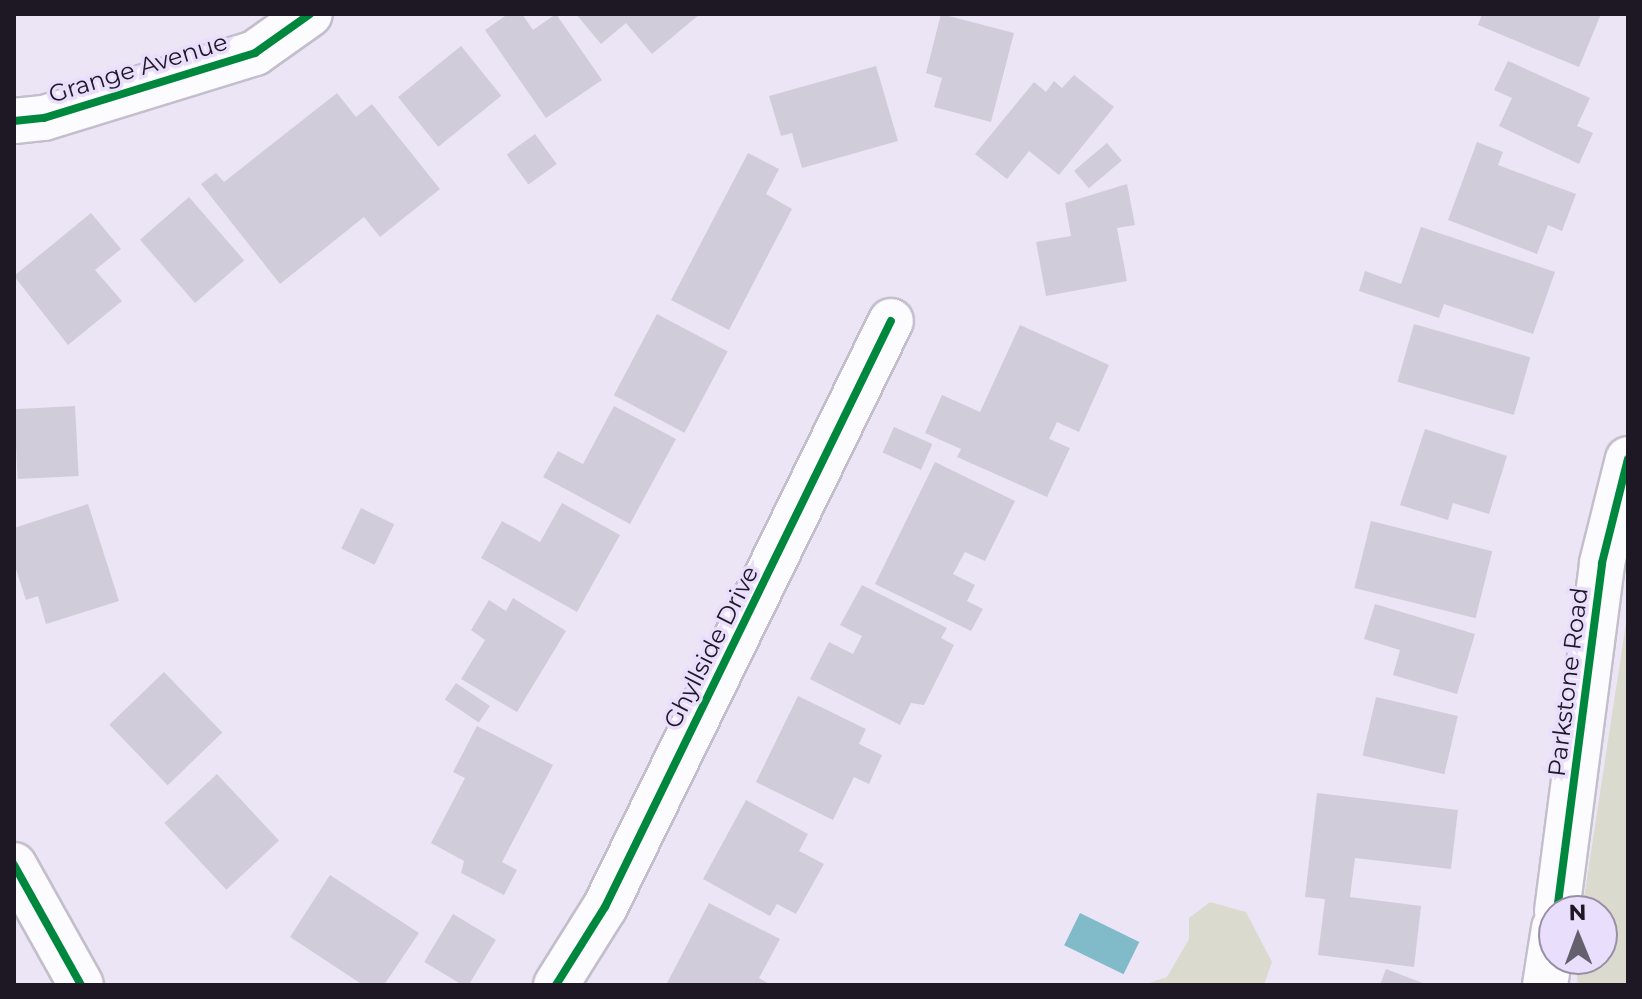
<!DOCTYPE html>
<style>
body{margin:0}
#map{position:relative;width:1642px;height:999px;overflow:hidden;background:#ebe5f6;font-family:Montserrat,sans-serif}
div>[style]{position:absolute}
.green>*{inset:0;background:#dadbce}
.water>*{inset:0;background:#81bac8;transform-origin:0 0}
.building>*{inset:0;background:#d1ccda;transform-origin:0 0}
.roads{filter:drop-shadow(2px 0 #c3becc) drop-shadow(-2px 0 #c3becc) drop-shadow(0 2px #c3becc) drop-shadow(0 -2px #c3becc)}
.minor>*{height:44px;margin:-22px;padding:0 22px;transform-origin:22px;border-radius:22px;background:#fcfbfe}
.cycleway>*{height:8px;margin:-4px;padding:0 4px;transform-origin:4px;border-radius:4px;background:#00873e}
span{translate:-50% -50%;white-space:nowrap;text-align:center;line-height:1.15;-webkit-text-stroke:7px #eadefd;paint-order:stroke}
.street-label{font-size:24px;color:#1d1823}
.frame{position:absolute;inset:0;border:16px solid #1d1823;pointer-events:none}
.north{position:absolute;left:1538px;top:895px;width:80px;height:80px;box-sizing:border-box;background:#eadefd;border:2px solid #988fa6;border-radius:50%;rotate:359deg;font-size:22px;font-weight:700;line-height:32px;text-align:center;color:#1d1823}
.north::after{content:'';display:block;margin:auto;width:28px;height:36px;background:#65606d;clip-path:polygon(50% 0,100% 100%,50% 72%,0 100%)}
</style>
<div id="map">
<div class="green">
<i style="clip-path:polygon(1628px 610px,1628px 985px,1578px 985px,1575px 959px,1602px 959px,1602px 911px,1582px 911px)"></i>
<i style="clip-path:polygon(1210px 902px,1246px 912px,1272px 962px,1264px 985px,1143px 985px,1167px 977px,1189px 939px,1189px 918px)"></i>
</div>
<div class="water">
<i style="left:1080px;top:913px;width:66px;height:36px;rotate:26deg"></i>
</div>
<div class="building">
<i style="clip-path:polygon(508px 14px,522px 14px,533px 30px,556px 14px,602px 80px,546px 118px,485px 30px)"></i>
<i style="clip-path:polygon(576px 14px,700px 14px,652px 54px,626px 23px,601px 44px)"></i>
<i style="clip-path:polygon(941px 14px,1014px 33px,991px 122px,934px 107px,942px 78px,926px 73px)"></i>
<i style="clip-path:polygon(1482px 14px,1601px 14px,1579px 67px,1478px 25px)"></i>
<i style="left:461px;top:46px;width:64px;height:81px;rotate:51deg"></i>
<i style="clip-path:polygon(1508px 61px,1590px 98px,1577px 126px,1593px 133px,1579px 164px,1499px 126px,1512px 98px,1494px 90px)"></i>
<i style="clip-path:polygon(876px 66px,898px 141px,802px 168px,792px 133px,781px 136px,769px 96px)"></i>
<i style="clip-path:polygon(1074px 75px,1114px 107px,1059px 175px,1029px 151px,1007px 179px,975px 154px,1034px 82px,1046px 92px,1054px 81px,1062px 88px)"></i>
<i style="clip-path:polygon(337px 93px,356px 117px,372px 104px,440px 189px,380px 237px,364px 217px,280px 284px,201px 184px,216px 173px,224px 182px)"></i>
<i style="left:535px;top:134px;width:37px;height:35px;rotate:54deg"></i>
<i style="clip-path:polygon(1477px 142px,1503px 152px,1498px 165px,1576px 194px,1562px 231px,1548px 225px,1537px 254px,1448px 220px)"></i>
<i style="left:1107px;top:143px;width:23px;height:43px;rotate:50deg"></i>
<i style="clip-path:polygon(748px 153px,779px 169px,766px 194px,792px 209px,729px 330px,671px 300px)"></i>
<i style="clip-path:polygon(1127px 184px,1135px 225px,1117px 228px,1127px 281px,1046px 296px,1036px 242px,1071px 236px,1065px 203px)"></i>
<i style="left:189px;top:197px;width:84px;height:65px;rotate:49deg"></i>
<i style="clip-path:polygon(91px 213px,121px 249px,95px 270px,122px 301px,68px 345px,14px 276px)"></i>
<i style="clip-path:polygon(1421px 227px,1555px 272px,1533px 334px,1444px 304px,1439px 318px,1359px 291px,1365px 271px,1401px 284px)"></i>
<i style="left:657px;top:314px;width:80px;height:92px;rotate:28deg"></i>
<i style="left:1414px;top:324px;width:121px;height:60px;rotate:16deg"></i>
<i style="clip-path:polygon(1020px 325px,1109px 365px,1079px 432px,1057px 422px,1049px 439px,1070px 448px,1047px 497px,957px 457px,961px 449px,925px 433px,942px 395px,980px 412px)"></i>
<i style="left:75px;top:406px;width:70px;height:61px;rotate:87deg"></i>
<i style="clip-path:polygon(614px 406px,676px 439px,630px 524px,543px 477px,558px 451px,583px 464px)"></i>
<i style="left:894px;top:427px;width:42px;height:28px;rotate:24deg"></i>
<i style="clip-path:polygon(1425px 429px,1507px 456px,1489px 514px,1453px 503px,1448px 520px,1400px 505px)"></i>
<i style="clip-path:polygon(935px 462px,1015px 501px,985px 561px,965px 552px,953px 574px,975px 585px,967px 601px,983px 609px,971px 631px,875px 584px)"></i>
<i style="clip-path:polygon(562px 503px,620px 535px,577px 612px,481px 558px,502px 521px,540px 542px)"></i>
<i style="clip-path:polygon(88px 504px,119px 601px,46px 624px,38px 596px,26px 600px,14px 563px,14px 528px)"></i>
<i style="left:361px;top:508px;width:37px;height:45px;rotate:26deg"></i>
<i style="left:1371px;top:521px;width:125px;height:69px;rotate:14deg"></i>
<i style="clip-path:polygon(862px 585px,947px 628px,941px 638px,954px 645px,924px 705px,911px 703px,900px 725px,810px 679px,829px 642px,853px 654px,862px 636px,840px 625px)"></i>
<i style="clip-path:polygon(513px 598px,566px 631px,517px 712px,461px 679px,485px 640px,471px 630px,489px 600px,506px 611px)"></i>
<i style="clip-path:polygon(1375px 604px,1475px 634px,1457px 694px,1393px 675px,1400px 650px,1364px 639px)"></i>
<i style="left:164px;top:672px;width:84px;height:76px;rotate:46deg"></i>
<i style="left:456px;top:683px;width:41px;height:20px;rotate:34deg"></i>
<i style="clip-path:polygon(798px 696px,866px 729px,859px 744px,882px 755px,869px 784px,854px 777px,833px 820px,756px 782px)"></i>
<i style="left:1376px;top:697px;width:84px;height:60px;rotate:13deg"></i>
<i style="clip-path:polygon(477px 726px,553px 765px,502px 862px,517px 870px,504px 895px,461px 873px,464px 861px,431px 843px,465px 778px,453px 772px)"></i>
<i style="left:217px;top:774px;width:91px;height:72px;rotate:47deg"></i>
<i style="clip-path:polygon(1317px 793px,1458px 810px,1451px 869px,1355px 858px,1350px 897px,1421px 906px,1414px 967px,1318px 955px,1325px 899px,1305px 897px)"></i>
<i style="clip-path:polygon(746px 800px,808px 834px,799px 851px,824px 864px,796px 914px,777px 904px,770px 916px,703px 879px)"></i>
<i style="clip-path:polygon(330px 875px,419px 933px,384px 985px,363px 985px,290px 937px)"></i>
<i style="clip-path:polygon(709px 903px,780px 939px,759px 978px,771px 985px,666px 985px)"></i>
<i style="left:453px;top:914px;width:50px;height:56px;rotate:31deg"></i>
<i style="clip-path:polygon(1386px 969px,1428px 985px,1380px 985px)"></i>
</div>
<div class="roads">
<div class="minor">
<i style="left:14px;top:121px;width:30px;rotate:-6deg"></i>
<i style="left:44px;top:118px;width:221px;rotate:-17.1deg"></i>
<i style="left:255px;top:53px;width:67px;rotate:-35.3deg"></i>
<i style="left:14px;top:865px;width:137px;rotate:60.8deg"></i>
<i style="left:1557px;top:911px;width:351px;rotate:-82.6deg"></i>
<i style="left:1602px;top:563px;width:107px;rotate:-76deg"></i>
<i style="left:556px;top:985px;width:92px;rotate:-57.9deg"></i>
<i style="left:605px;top:907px;width:652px;rotate:-63.99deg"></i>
<i style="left:1545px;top:985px;width:58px;rotate:-81deg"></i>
</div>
</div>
<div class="cycleway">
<i style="left:14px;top:121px;width:30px;rotate:-6deg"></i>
<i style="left:44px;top:118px;width:221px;rotate:-17.1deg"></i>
<i style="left:255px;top:53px;width:67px;rotate:-35.3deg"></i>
<i style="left:14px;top:865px;width:137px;rotate:60.8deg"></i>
<i style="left:1557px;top:911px;width:351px;rotate:-82.6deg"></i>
<i style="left:1602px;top:563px;width:107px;rotate:-76deg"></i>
<i style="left:556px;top:985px;width:92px;rotate:-57.9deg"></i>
<i style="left:605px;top:907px;width:652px;rotate:-63.99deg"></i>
</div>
<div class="street-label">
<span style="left:138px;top:68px;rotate:-17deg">Grange Avenue</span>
<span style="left:711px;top:647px;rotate:-63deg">Ghyllside Drive</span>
<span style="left:1568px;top:682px;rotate:-83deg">Parkstone Road</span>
</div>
<div class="frame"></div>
<div class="north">N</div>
</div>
